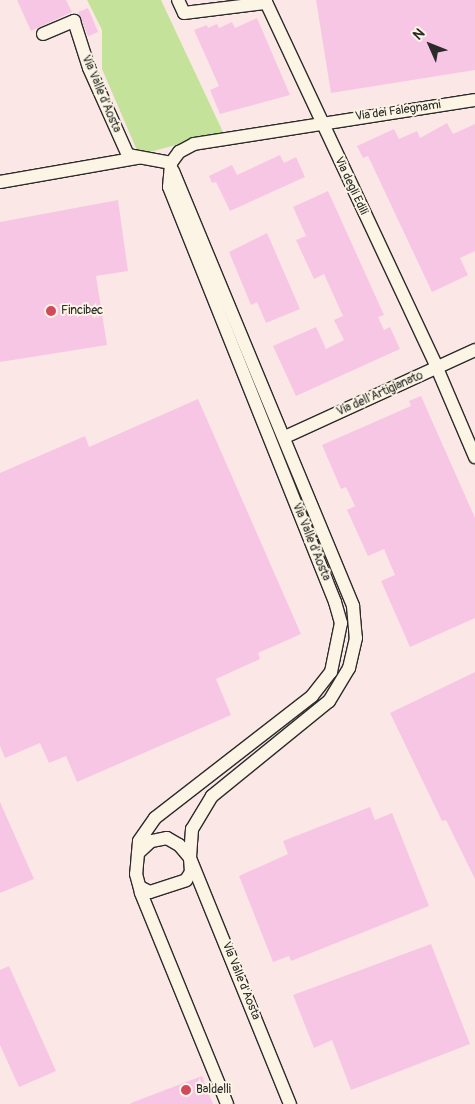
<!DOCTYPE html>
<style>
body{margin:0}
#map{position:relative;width:475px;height:1104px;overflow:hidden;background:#fcf5e5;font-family:Pangolin,sans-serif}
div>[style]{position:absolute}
.built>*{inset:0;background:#fbe7e5}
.green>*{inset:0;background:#c4e29a}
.building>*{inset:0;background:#f8c6e5;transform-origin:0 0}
.roads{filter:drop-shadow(1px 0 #2b2b2b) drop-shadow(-1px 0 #2b2b2b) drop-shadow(0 1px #2b2b2b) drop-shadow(0 -1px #2b2b2b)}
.street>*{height:12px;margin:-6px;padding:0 6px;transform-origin:6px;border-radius:6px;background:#fcf5e5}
.dots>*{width:14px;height:14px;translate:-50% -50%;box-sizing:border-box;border:2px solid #fcf5e5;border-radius:50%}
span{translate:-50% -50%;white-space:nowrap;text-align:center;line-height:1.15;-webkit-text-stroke:4px #fcf5e5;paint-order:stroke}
.street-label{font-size:12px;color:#2b2b2b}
.poi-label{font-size:12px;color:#2b2b2b}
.left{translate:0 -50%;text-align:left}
.north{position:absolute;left:405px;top:20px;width:50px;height:50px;-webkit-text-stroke:4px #fcf5e5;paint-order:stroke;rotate:314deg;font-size:14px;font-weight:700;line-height:20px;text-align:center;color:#2b2b2b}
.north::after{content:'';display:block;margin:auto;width:18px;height:22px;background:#2b2b2b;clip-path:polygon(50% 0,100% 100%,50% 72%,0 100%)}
</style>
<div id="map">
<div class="built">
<div style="clip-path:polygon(0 0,87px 0,102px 30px,102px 69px,223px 132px,161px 0,475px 0,475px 1104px,0 1104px)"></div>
</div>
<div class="green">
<div style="clip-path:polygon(87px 0,161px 0,223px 132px,139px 155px,102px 69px,102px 30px)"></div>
</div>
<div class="building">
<div style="clip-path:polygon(17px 0,66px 0,72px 12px,31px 31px)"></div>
<div style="clip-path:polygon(316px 0,475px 0,475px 70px,331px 93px)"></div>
<div style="left:88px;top:8px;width:26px;height:11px;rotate:67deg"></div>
<div style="clip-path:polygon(257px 18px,290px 95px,220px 114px,210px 90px,219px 86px,194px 30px,207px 25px,208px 28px,217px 24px,219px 28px,232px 22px,235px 28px)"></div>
<div style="clip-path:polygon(447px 123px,453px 134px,475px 124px,475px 251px,460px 258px,468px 275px,432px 292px,368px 156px,363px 158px,357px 146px,394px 129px,399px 139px,417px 131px,420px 138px)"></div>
<div style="clip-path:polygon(280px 155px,284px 163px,296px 157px,305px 177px,230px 211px,216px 182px,212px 183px,209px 176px,232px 165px,237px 175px)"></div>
<div style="clip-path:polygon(328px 191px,384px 315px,378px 317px,384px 330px,390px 327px,400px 349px,296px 396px,273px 346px,316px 327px,326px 349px,344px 340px,334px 320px,343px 316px,324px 274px,314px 279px,296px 240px,306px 236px,293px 207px)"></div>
<div style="clip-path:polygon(118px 200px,128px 271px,96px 276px,107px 345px,0 362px,0 222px)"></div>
<div style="clip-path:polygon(267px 233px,300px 309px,266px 323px,257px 302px,251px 305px,229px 252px)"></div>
<div style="clip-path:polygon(421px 396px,475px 518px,475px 618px,410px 647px,381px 581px,395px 575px,384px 549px,368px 556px,347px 510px,355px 506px,346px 487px,341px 489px,322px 445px,411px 406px,409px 401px)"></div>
<div style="clip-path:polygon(198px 399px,301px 634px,258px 653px,260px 659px,216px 679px,231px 715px,77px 782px,66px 756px,49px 763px,40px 743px,5px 758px,0 746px,0 473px,85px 436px,89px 447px)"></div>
<div style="clip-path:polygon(475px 672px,475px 879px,446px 820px,442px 821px,390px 713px)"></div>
<div style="clip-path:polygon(0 802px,34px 879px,0 893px)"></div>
<div style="clip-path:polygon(370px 807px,375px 820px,392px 813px,429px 906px,291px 961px,289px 956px,273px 962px,239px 876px,288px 854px,283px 841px)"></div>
<div style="clip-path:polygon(431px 944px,470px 1044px,351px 1090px,332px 1040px,314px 1048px,293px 995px)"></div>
<div style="clip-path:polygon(9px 966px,56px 1071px,19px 1087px,0 1045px,0 970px)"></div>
<div style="clip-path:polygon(202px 1076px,213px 1104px,131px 1104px,131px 1103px)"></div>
</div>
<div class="roads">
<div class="street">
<div style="left:178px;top:0;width:14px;rotate:65deg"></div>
<div style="left:184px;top:13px;width:83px;rotate:-7deg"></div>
<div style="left:265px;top:0;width:406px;rotate:64.9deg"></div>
<div style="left:437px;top:368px;width:97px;rotate:66.9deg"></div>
<div style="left:43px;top:34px;width:34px;rotate:-23deg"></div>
<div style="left:74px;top:21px;width:49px;rotate:72.3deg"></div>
<div style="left:89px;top:68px;width:95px;rotate:65.9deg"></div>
<div style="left:128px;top:155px;width:44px;rotate:10.5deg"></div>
<div style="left:173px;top:171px;width:471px;rotate:67.5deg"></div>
<div style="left:353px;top:606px;width:32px;rotate:85deg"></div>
<div style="left:356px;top:638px;width:31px;rotate:103deg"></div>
<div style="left:349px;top:668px;width:39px;rotate:121deg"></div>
<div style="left:329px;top:701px;width:151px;rotate:140.9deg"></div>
<div style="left:212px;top:796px;width:39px;rotate:121deg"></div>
<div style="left:192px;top:829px;width:29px;rotate:94deg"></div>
<div style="left:190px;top:858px;width:266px;rotate:67.9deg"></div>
<div style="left:0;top:182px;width:140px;rotate:-9.9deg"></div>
<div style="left:285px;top:437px;width:209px;rotate:-24.6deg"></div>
<div style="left:138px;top:853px;width:12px;rotate:-85deg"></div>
<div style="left:139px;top:841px;width:28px;rotate:-55deg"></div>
<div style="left:155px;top:818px;width:199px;rotate:-37.8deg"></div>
<div style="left:312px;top:696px;width:31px;rotate:-52deg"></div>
<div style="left:331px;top:672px;width:50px;rotate:-78.5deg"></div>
<div style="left:341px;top:623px;width:22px;rotate:-106deg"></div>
<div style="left:335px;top:602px;width:447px;rotate:-111.8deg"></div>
<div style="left:169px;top:187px;width:24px;rotate:-85deg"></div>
<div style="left:171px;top:163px;width:14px;rotate:-54deg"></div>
<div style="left:179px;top:152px;width:17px;rotate:-28deg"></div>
<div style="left:194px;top:144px;width:284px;rotate:-8.9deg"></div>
<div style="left:140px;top:887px;width:11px;rotate:27deg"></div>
<div style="left:150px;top:892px;width:38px;rotate:-18deg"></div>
<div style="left:186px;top:880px;width:9px;rotate:-58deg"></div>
<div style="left:191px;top:872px;width:14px;rotate:-94deg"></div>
<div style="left:190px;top:858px;width:17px;rotate:-130deg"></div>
<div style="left:179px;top:845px;width:14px;rotate:-150deg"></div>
<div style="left:167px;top:838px;width:16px;rotate:169deg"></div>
<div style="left:151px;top:841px;width:18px;rotate:137deg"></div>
<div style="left:138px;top:853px;width:21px;rotate:95deg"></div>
<div style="left:136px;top:874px;width:20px;rotate:75deg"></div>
<div style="left:141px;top:893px;width:228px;rotate:67.8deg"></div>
</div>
</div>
<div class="dots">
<div style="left:51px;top:311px;background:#d1495b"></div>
<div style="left:186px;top:1090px;background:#d1495b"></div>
</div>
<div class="street-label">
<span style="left:101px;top:94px;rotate:67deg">Via Valle d'Aosta</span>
<span style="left:398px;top:111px;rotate:-8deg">Via dei Falegnami</span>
<span style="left:351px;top:186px;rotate:65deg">Via degli Edili</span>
<span style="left:380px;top:394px;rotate:-24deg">Via dell'Artigianato</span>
<span style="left:311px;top:542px;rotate:68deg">Via Valle d'Aosta</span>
<span style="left:241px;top:981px;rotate:68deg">Via Valle d'Aosta</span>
</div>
<div class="poi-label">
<span class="left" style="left:61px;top:311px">Fincibec</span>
<span class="left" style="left:196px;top:1090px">Baldelli</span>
</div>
<div class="north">N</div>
</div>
